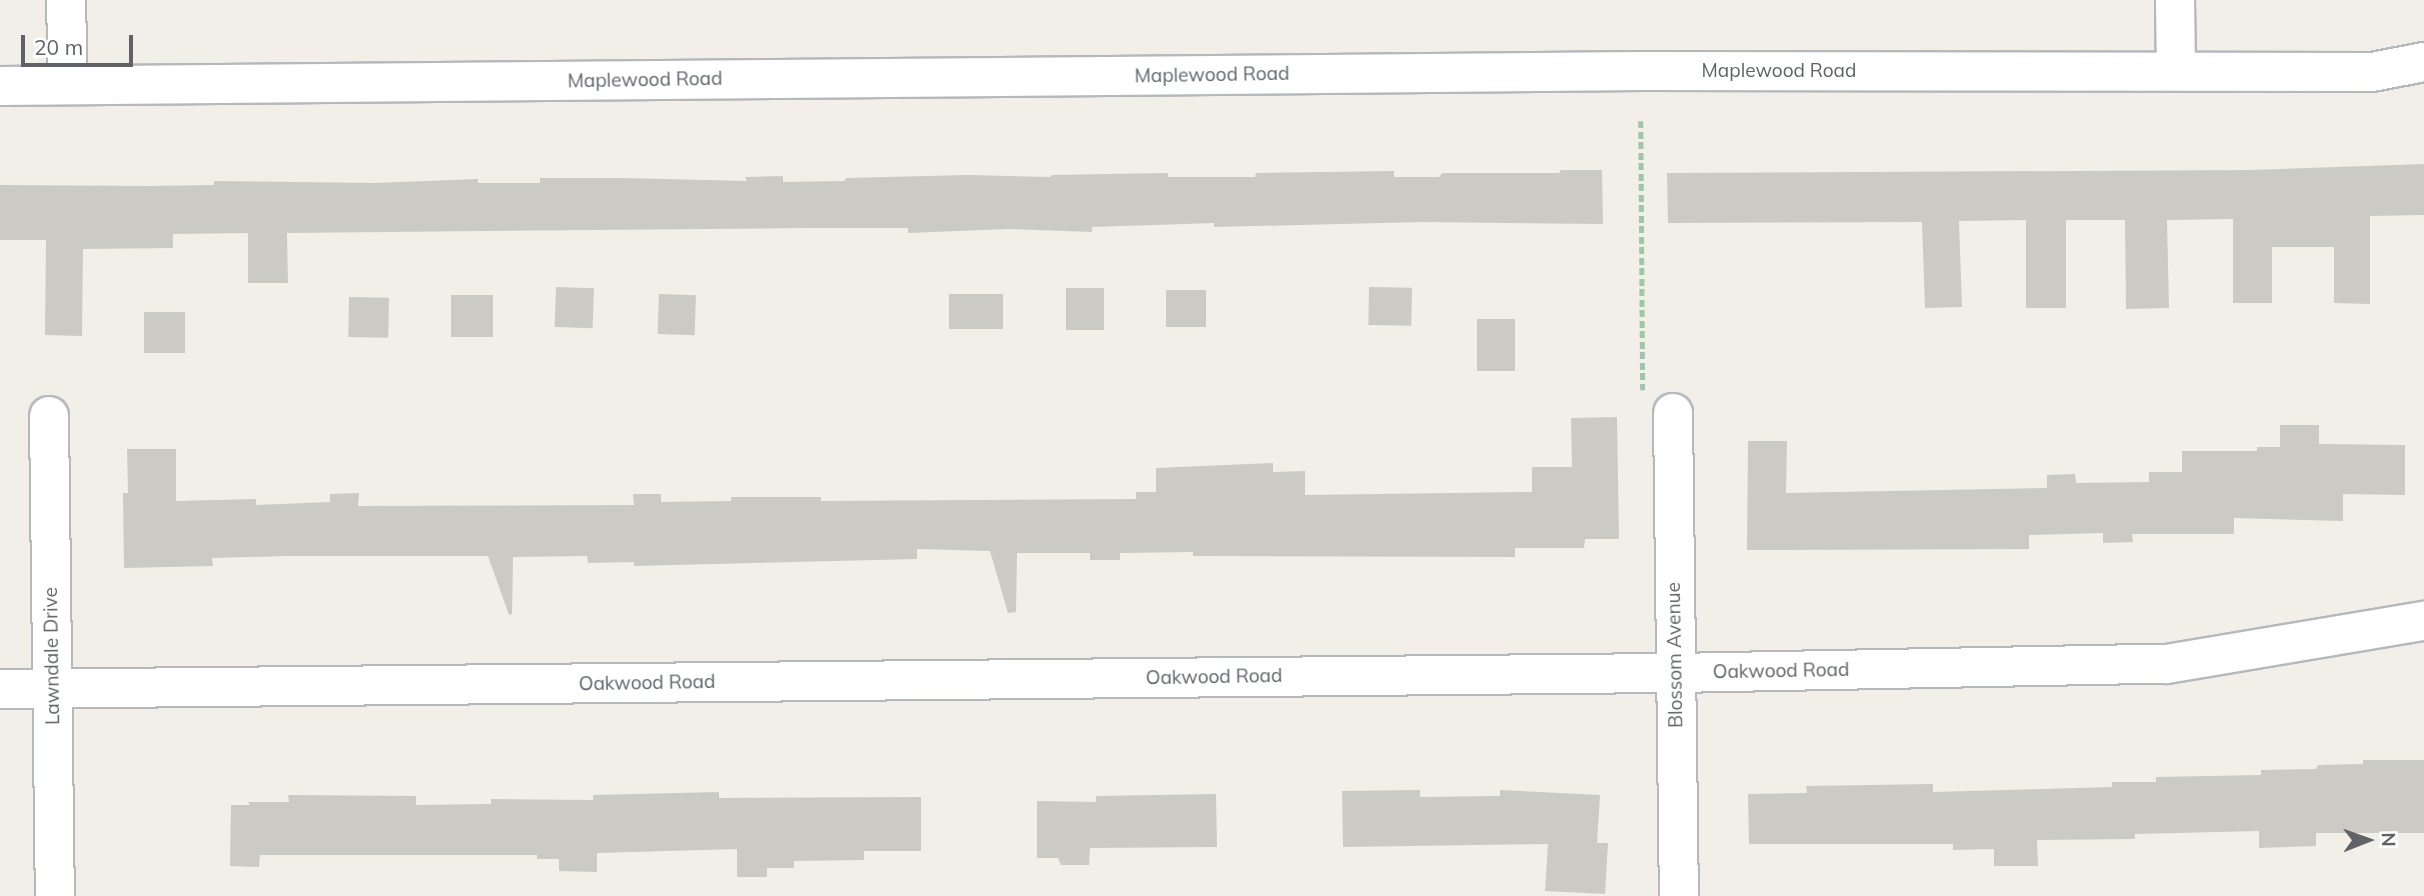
<!DOCTYPE html>
<style>
body{margin:0}
#map{position:relative;width:2424px;height:896px;overflow:hidden;background:#f1efe8;font-family:Mulish,sans-serif}
div>[style]{position:absolute}
.building>*{inset:0;background:#cccac5;transform-origin:0 0}
.path>*{height:4.5px;margin-top:-2.25px;transform-origin:0;background:repeating-linear-gradient(90deg,#9cc7a9 0 7px,transparent 0 10.5px)}
.roads{filter:drop-shadow(2px 0 #b5b8bc) drop-shadow(-2px 0 #b5b8bc) drop-shadow(0 2px #b5b8bc) drop-shadow(0 -2px #b5b8bc)}
.street>*{height:38px;margin:-19px;padding:0 19px;transform-origin:19px;border-radius:19px;background:#fff}
span{translate:-50% -50%;white-space:nowrap;text-align:center;line-height:1.15;-webkit-text-stroke:6px #fff;paint-order:stroke}
.street-label{font-size:19px;color:#5f6368}
.north{position:absolute;left:2333px;top:805px;width:70px;height:70px;-webkit-text-stroke:5px #fff;paint-order:stroke;rotate:89deg;font-size:19px;font-weight:700;line-height:28px;text-align:center;color:#5f6368}
.north::after{content:'';display:block;margin:auto;width:24px;height:32px;background:#5f6368;clip-path:polygon(50% 0,100% 100%,50% 72%,0 100%)}
.scale{position:absolute;left:21px;top:35px;width:112px;height:32px;box-sizing:border-box;border:4px solid #5f6368;border-top:0;padding-left:9px;font-size:21px;line-height:24px;white-space:nowrap;color:#5f6368;-webkit-text-stroke:5px #fff;paint-order:stroke}
</style>
<div id="map">
<div class="building">
<div style="clip-path:polygon(2424px 164px,2424px 215px,2370px 216px,2370px 304px,2334px 303px,2334px 247px,2272px 247px,2272px 303px,2233px 303px,2233px 219px,2167px 220px,2169px 308px,2126px 309px,2125px 220px,2066px 220px,2066px 308px,2026px 308px,2026px 220px,1959px 221px,1962px 307px,1925px 308px,1922px 222px,1668px 223px,1667px 173px,2251px 170px)"></div>
<div style="clip-path:polygon(1561px 170px,1602px 170px,1603px 224px,1422px 222px,1214px 227px,1214px 223px,1092px 227px,1092px 232px,1008px 229px,908px 233px,908px 228px,806px 228px,287px 233px,288px 283px,248px 283px,248px 233px,173px 234px,173px 248px,83px 249px,82px 336px,45px 335px,46px 240px,0 240px,0 185px,148px 186px,214px 185px,214px 181px,375px 183px,478px 179px,478px 183px,540px 183px,540px 178px,623px 178px,747px 181px,745px 177px,783px 176px,783px 182px,844px 181px,846px 178px,968px 175px,1050px 177px,1052px 175px,1168px 173px,1168px 177px,1255px 177px,1256px 173px,1394px 171px,1394px 177px,1439px 177px,1442px 173px,1559px 173px)"></div>
<div style="left:556px;top:287px;width:38px;height:40px;rotate:2deg"></div>
<div style="left:1369px;top:287px;width:43px;height:38px;rotate:1deg"></div>
<div style="left:1104px;top:288px;width:42px;height:38px;rotate:90deg"></div>
<div style="left:1206px;top:290px;width:37px;height:40px;rotate:90deg"></div>
<div style="left:659px;top:294px;width:37px;height:40px;rotate:2deg"></div>
<div style="left:949px;top:294px;width:54px;height:35px"></div>
<div style="left:451px;top:295px;width:42px;height:42px"></div>
<div style="left:349px;top:297px;width:40px;height:40px;rotate:1deg"></div>
<div style="left:185px;top:312px;width:41px;height:41px;rotate:90deg"></div>
<div style="left:1477px;top:319px;width:38px;height:52px"></div>
<div style="clip-path:polygon(1617px 417px,1619px 539px,1585px 539px,1584px 548px,1515px 548px,1515px 557px,1193px 556px,1193px 552px,1120px 553px,1120px 560px,1090px 560px,1090px 553px,1017px 553px,1016px 612px,1008px 613px,990px 551px,917px 549px,917px 559px,634px 566px,634px 562px,588px 563px,587px 556px,513px 557px,512px 614px,509px 615px,488px 556px,287px 556px,212px 558px,213px 566px,124px 568px,123px 493px,128px 493px,127px 449px,176px 449px,176px 501px,256px 499px,256px 505px,330px 502px,330px 494px,359px 493px,358px 506px,634px 505px,633px 494px,661px 494px,661px 502px,731px 501px,731px 497px,821px 497px,821px 501px,1136px 499px,1136px 492px,1156px 492px,1156px 468px,1273px 463px,1273px 472px,1305px 471px,1305px 495px,1532px 492px,1532px 467px,1572px 467px,1571px 418px)"></div>
<div style="clip-path:polygon(2280px 425px,2319px 425px,2319px 444px,2405px 445px,2405px 495px,2343px 494px,2343px 521px,2234px 518px,2234px 534px,2132px 534px,2133px 542px,2103px 543px,2103px 533px,2029px 535px,2029px 549px,1747px 550px,1748px 441px,1787px 441px,1786px 493px,2047px 488px,2047px 475px,2075px 474px,2076px 483px,2149px 482px,2149px 472px,2182px 472px,2182px 451px,2257px 451px,2257px 447px,2280px 447px)"></div>
<div style="clip-path:polygon(2363px 760px,2424px 760px,2424px 833px,2316px 833px,2316px 846px,2259px 848px,2259px 831px,2135px 834px,2135px 839px,2037px 840px,2038px 866px,1994px 866px,1994px 849px,1953px 850px,1953px 844px,1749px 844px,1748px 794px,1807px 793px,1806px 786px,1933px 784px,1933px 792px,2112px 787px,2112px 782px,2156px 782px,2156px 777px,2261px 775px,2261px 770px,2316px 769px,2318px 765px,2363px 764px)"></div>
<div style="clip-path:polygon(1420px 790px,1420px 797px,1500px 796px,1500px 790px,1600px 795px,1597px 843px,1608px 843px,1605px 894px,1545px 891px,1548px 844px,1343px 847px,1342px 791px)"></div>
<div style="clip-path:polygon(719px 792px,719px 798px,921px 797px,921px 851px,864px 851px,864px 860px,794px 861px,794px 868px,767px 868px,767px 877px,737px 877px,737px 849px,597px 853px,597px 872px,559px 871px,559px 859px,537px 859px,537px 855px,260px 855px,259px 867px,230px 866px,231px 805px,250px 805px,248px 802px,289px 802px,288px 795px,416px 796px,416px 805px,491px 804px,491px 799px,593px 800px,593px 795px)"></div>
<div style="clip-path:polygon(1216px 794px,1217px 847px,1090px 848px,1089px 865px,1061px 865px,1058px 858px,1037px 858px,1037px 801px,1096px 802px,1096px 796px)"></div>
</div>
<div class="path">
<div style="left:1641px;top:121px;width:269px;rotate:89.6deg"></div>
</div>
<div class="roads">
<div class="street">
<div style="left:66px;top:0;width:85px;rotate:88.7deg"></div>
<div style="left:2175px;top:0;width:71px;rotate:89.2deg"></div>
<div style="left:0;top:86px;width:1642px;rotate:-0.52deg"></div>
<div style="left:1642px;top:71px;width:730px;rotate:0.08deg"></div>
<div style="left:2372px;top:72px;width:53px;rotate:-10.9deg"></div>
<div style="left:1673px;top:413px;width:483px;rotate:89.3deg"></div>
<div style="left:49px;top:416px;width:480px;rotate:89.3deg"></div>
<div style="left:0;top:689px;width:1675px;rotate:-0.55deg"></div>
<div style="left:1675px;top:673px;width:491px;rotate:-1.1deg"></div>
<div style="left:2166px;top:664px;width:262px;rotate:-9.5deg"></div>
</div>
</div>
<div class="street-label">
<span style="left:1779px;top:71px">Maplewood Road</span>
<span style="left:1212px;top:75px;rotate:-1deg">Maplewood Road</span>
<span style="left:645px;top:80px;rotate:-1deg">Maplewood Road</span>
<span style="left:1675px;top:655px;rotate:-91deg">Blossom Avenue</span>
<span style="left:52px;top:656px;rotate:-91deg">Lawndale Drive</span>
<span style="left:1781px;top:671px;rotate:-1deg">Oakwood Road</span>
<span style="left:1214px;top:677px;rotate:-1deg">Oakwood Road</span>
<span style="left:647px;top:683px;rotate:-1deg">Oakwood Road</span>
</div>
<div class="north">N</div>
<div class="scale">20 m</div>
</div>
